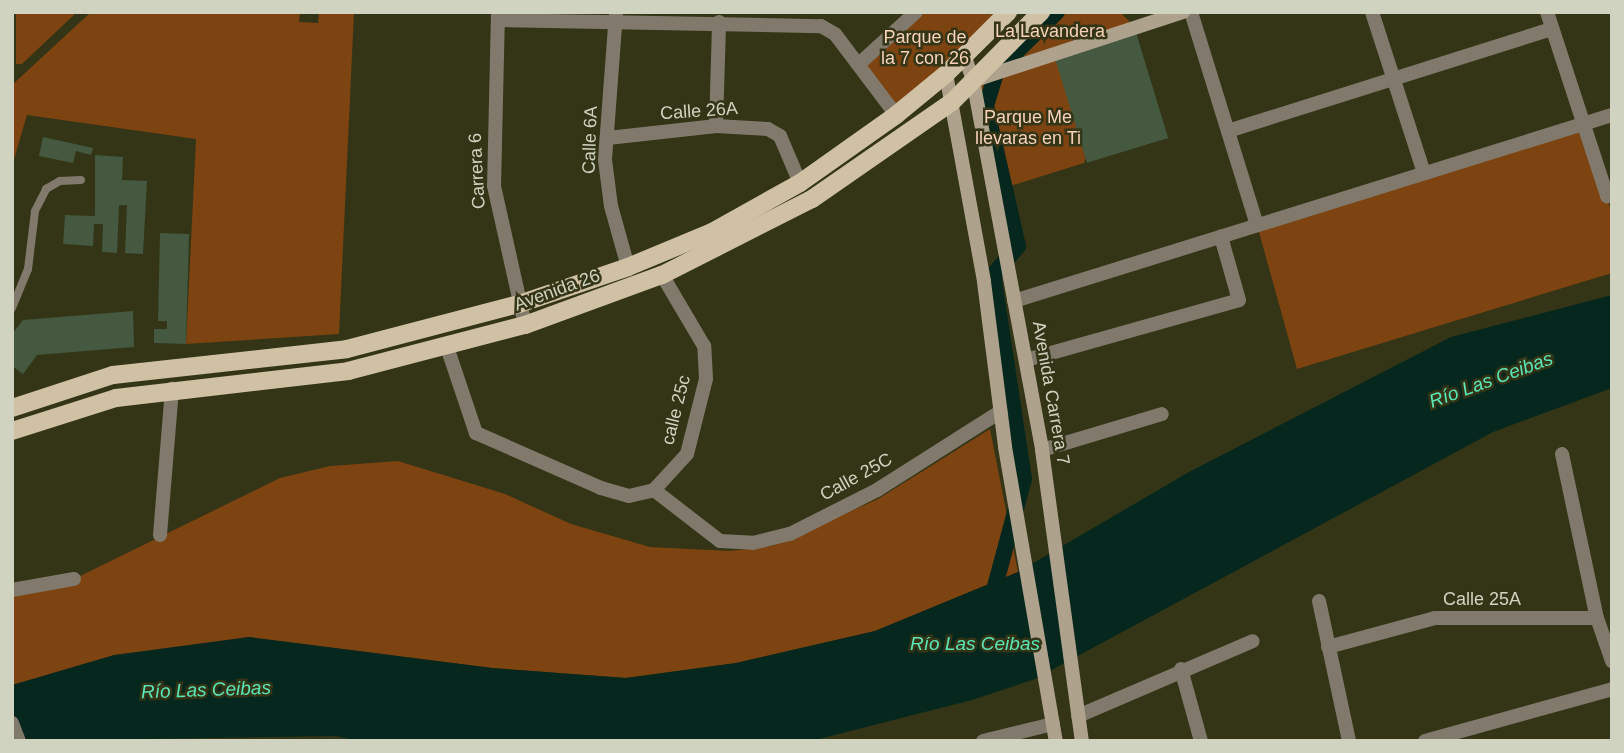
<!DOCTYPE html>
<meta charset="utf-8">
<style>
body{margin:0}
#map{position:relative;width:1624px;height:753px;overflow:hidden;background:#333516;font-family:Helvetica,sans-serif}
div>[style]{position:absolute}
.green>*{inset:0;background:#7d4310}
.water>*{inset:0;background:#06271d}
.canal>*{height:16px;margin:-8px;padding:0 8px;transform-origin:8px;border-radius:8px;background:#06271d}
.building>*{inset:0;background:#44593f;transform-origin:0 0}
.service>*{height:8px;margin:-4px;padding:0 4px;transform-origin:4px;border-radius:4px;background:#817a6c}
.minor>*{height:14px;margin:-7px;padding:0 7px;transform-origin:7px;border-radius:7px;background:#817a6c}
.tertiary>*{height:14px;margin:-7px;padding:0 7px;transform-origin:7px;border-radius:7px;background:#817a6c}
.secondary>*{height:14px;margin:-7px;padding:0 7px;transform-origin:7px;border-radius:7px;background:#aea28c}
.primary>*{height:18px;margin:-9px;padding:0 9px;transform-origin:9px;border-radius:9px;background:#d0c1a5}
span{translate:-50% -50%;white-space:nowrap;text-align:center;line-height:1.15;-webkit-text-stroke:5px #333516;paint-order:stroke}
.park-label{font-size:18px;color:#f8d2b8}
.street-label{font-size:18px;color:#d1d3c1}
.water-label{font-size:19px;color:#5be6b8;font-style:italic}
.frame{position:absolute;inset:0;border:14px solid #d1d3c1;pointer-events:none}
</style>
<div id="map">
<div class="green">
<div style="clip-path:polygon(16px 12px,77px 12px,22px 64px,16px 64px)"></div>
<div style="clip-path:polygon(91px 12px,300px 12px,299px 22px,318px 23px,319px 12px,354px 12px,339px 334px,186px 344px,196px 139px,27px 115px,12px 166px,12px 85px)"></div>
<div style="clip-path:polygon(916px 12px,1008px 12px,896px 115px,859px 64px)"></div>
<div style="clip-path:polygon(1041px 12px,1120px 12px,1134px 26px,1084px 163px,994px 191px,973px 81px,1026px 59px,1013px 40px)"></div>
<div style="clip-path:polygon(1583px 124px,1612px 214px,1612px 273px,1297px 369px,1257px 225px)"></div>
<div style="clip-path:polygon(990px 429px,1018px 572px,875px 631px,736px 663px,626px 678px,492px 668px,249px 637px,12px 685px,12px 590px,74px 579px,280px 478px,330px 466px,398px 461px,505px 494px,571px 524px,650px 547px,730px 551px,772px 546px,878px 499px)"></div>
</div>
<div class="water">
<div style="clip-path:polygon(1612px 295px,1612px 388px,1493px 432px,1035px 679px,972px 700px,811px 741px,359px 741px,336px 736px,12px 741px,12px 685px,114px 655px,249px 637px,492px 668px,626px 678px,736px 663px,875px 631px,1018px 572px,1189px 472px,1451px 337px)"></div>
</div>
<div class="canal">
<div style="left:991px;top:601px;width:126px;rotate:-74.9deg"></div>
<div style="left:1024px;top:479px;width:206px;rotate:-98.6deg"></div>
<div style="left:993px;top:275px;width:38px;rotate:-49deg"></div>
<div style="left:1018px;top:246px;width:144px;rotate:-102.9deg"></div>
<div style="left:986px;top:106px;width:37px;rotate:-73deg"></div>
<div style="left:997px;top:71px;width:84px;rotate:-44.5deg"></div>
</div>
<div class="building">
<div style="left:1134px;top:26px;width:117px;height:85px;rotate:73deg"></div>
<div style="clip-path:polygon(43px 137px,93px 148px,91px 155px,76px 151px,73px 163px,39px 156px)"></div>
<div style="clip-path:polygon(95px 155px,123px 157px,122px 180px,147px 181px,143px 254px,125px 253px,127px 205px,119px 205px,117px 253px,102px 252px,103px 224px,94px 224px,93px 246px,63px 244px,65px 215px,95px 216px)"></div>
<div style="clip-path:polygon(160px 233px,189px 234px,186px 344px,154px 343px,154px 329px,167px 329px,167px 321px,158px 321px)"></div>
<div style="clip-path:polygon(133px 311px,134px 347px,37px 355px,23px 374px,12px 366px,12px 334px,23px 320px)"></div>
</div>
<div class="service">
<div style="left:12px;top:308px;width:42px;rotate:-67.7deg"></div>
<div style="left:28px;top:269px;width:58px;rotate:-83.1deg"></div>
<div style="left:35px;top:211px;width:25px;rotate:-63deg"></div>
<div style="left:46px;top:189px;width:16px;rotate:-30deg"></div>
<div style="left:60px;top:181px;width:21px;rotate:-3deg"></div>
</div>
<div class="minor">
<div style="left:1191px;top:12px;width:223px;rotate:72.8deg"></div>
<div style="left:1372px;top:12px;width:169px;rotate:72.1deg"></div>
<div style="left:1547px;top:12px;width:194px;rotate:71.9deg"></div>
<div style="left:1607px;top:196px;width:5px;rotate:-11deg"></div>
<div style="left:616px;top:13px;width:147px;rotate:94.3deg"></div>
<div style="left:605px;top:160px;width:46px;rotate:82.6deg"></div>
<div style="left:611px;top:206px;width:63px;rotate:74.4deg"></div>
<div style="left:498px;top:20px;width:323px;rotate:1.1deg"></div>
<div style="left:821px;top:26px;width:16px;rotate:30deg"></div>
<div style="left:835px;top:34px;width:101px;rotate:53deg"></div>
<div style="left:859px;top:64px;width:77px;rotate:-42.4deg"></div>
<div style="left:716px;top:126px;width:104px;rotate:-88.3deg"></div>
<div style="left:1228px;top:131px;width:340px;rotate:-17.5deg"></div>
<div style="left:608px;top:138px;width:109px;rotate:-6.3deg"></div>
<div style="left:716px;top:126px;width:52px;rotate:3.3deg"></div>
<div style="left:768px;top:129px;width:14px;rotate:30deg"></div>
<div style="left:780px;top:136px;width:51px;rotate:66.9deg"></div>
<div style="left:1014px;top:301px;width:626px;rotate:-17.28deg"></div>
<div style="left:447px;top:347px;width:91px;rotate:71.4deg"></div>
<div style="left:476px;top:433px;width:137px;rotate:23.7deg"></div>
<div style="left:601px;top:488px;width:29px;rotate:16deg"></div>
<div style="left:629px;top:496px;width:26px;rotate:-13deg"></div>
<div style="left:654px;top:490px;width:49px;rotate:-47.5deg"></div>
<div style="left:687px;top:454px;width:77px;rotate:-75.8deg"></div>
<div style="left:706px;top:379px;width:33px;rotate:-93deg"></div>
<div style="left:704px;top:346px;width:82px;rotate:-120.6deg"></div>
<div style="left:1026px;top:360px;width:221px;rotate:-15.7deg"></div>
<div style="left:1239px;top:300px;width:66px;rotate:-105.9deg"></div>
<div style="left:1042px;top:450px;width:125px;rotate:-16.7deg"></div>
<div style="left:1562px;top:454px;width:168px;rotate:78deg"></div>
<div style="left:1597px;top:618px;width:46px;rotate:70.8deg"></div>
<div style="left:654px;top:490px;width:83px;rotate:37.7deg"></div>
<div style="left:720px;top:541px;width:33px;rotate:3deg"></div>
<div style="left:753px;top:543px;width:38px;rotate:-14deg"></div>
<div style="left:790px;top:534px;width:97px;rotate:-26.8deg"></div>
<div style="left:877px;top:490px;width:146px;rotate:-32.4deg"></div>
<div style="left:160px;top:535px;width:147px;rotate:-85.3deg"></div>
<div style="left:12px;top:590px;width:63px;rotate:-10.1deg"></div>
<div style="left:1319px;top:601px;width:143px;rotate:77.9deg"></div>
<div style="left:1328px;top:647px;width:111px;rotate:-15.2deg"></div>
<div style="left:1435px;top:618px;width:162px"></div>
<div style="left:1181px;top:669px;width:75px;rotate:74.5deg"></div>
<div style="left:1078px;top:716px;width:190px;rotate:-23.2deg"></div>
<div style="left:983px;top:741px;width:72px;rotate:-13.7deg"></div>
<div style="left:1425px;top:741px;width:194px;rotate:-15.5deg"></div>
</div>
<div class="tertiary">
<div style="left:498px;top:12px;width:174px;rotate:91.3deg"></div>
<div style="left:494px;top:186px;width:142px;rotate:77.4deg"></div>
<div style="left:12px;top:723px;width:19px;rotate:69deg"></div>
</div>
<div class="secondary">
<div style="left:964px;top:55px;width:27px;rotate:70deg"></div>
<div style="left:973px;top:80px;width:376px;rotate:79.4deg"></div>
<div style="left:1042px;top:450px;width:294px;rotate:82.2deg"></div>
<div style="left:946px;top:74px;width:211px;rotate:79.6deg"></div>
<div style="left:984px;top:282px;width:166px;rotate:82.7deg"></div>
<div style="left:1005px;top:447px;width:298px;rotate:80.2deg"></div>
<div style="left:978px;top:79px;width:216px;rotate:-18.1deg"></div>
</div>
<div class="primary">
<div style="left:12px;top:408px;width:106px;rotate:-18.1deg"></div>
<div style="left:113px;top:375px;width:235px;rotate:-6.3deg"></div>
<div style="left:347px;top:349px;width:178px;rotate:-14.7deg"></div>
<div style="left:519px;top:304px;width:115px;rotate:-18.7deg"></div>
<div style="left:628px;top:267px;width:91px;rotate:-22.6deg"></div>
<div style="left:712px;top:232px;width:101px;rotate:-29.1deg"></div>
<div style="left:800px;top:183px;width:118px;rotate:-35.3deg"></div>
<div style="left:896px;top:115px;width:65px;rotate:-39.4deg"></div>
<div style="left:946px;top:74px;width:88px;rotate:-45deg"></div>
<div style="left:12px;top:431px;width:109px;rotate:-17.6deg"></div>
<div style="left:116px;top:398px;width:234px;rotate:-6.6deg"></div>
<div style="left:348px;top:371px;width:183px;rotate:-14.6deg"></div>
<div style="left:525px;top:325px;width:146px;rotate:-20.1deg"></div>
<div style="left:662px;top:275px;width:168px;rotate:-26.9deg"></div>
<div style="left:812px;top:199px;width:170px;rotate:-34.7deg"></div>
<div style="left:952px;top:102px;width:127px;rotate:-45.3deg"></div>
</div>
<div class="park-label">
<span style="left:1050px;top:31px">La Lavandera</span>
<span style="left:925px;top:48px">Parque de<br>la 7 con 26</span>
<span style="left:1028px;top:128px">Parque Me<br>llevaras en Ti</span>
</div>
<div class="street-label">
<span style="left:699px;top:111px;rotate:-4deg">Calle 26A</span>
<span style="left:590px;top:140px;rotate:-88deg">Calle 6A</span>
<span style="left:477px;top:171px;rotate:-93deg">Carrera 6</span>
<span style="left:557px;top:290px;rotate:-20deg">Avenida 26</span>
<span style="left:1051px;top:393px;rotate:80deg">Avenida Carrera 7</span>
<span style="left:676px;top:410px;rotate:-76deg">calle 25c</span>
<span style="left:856px;top:477px;rotate:-29deg">Calle 25C</span>
<span style="left:1482px;top:599px">Calle 25A</span>
</div>
<div class="water-label">
<span style="left:1491px;top:380px;rotate:-20deg">Río Las Ceibas</span>
<span style="left:975px;top:644px">Río Las Ceibas</span>
<span style="left:206px;top:690px;rotate:-2deg">Río Las Ceibas</span>
</div>
<div class="frame"></div>
</div>
